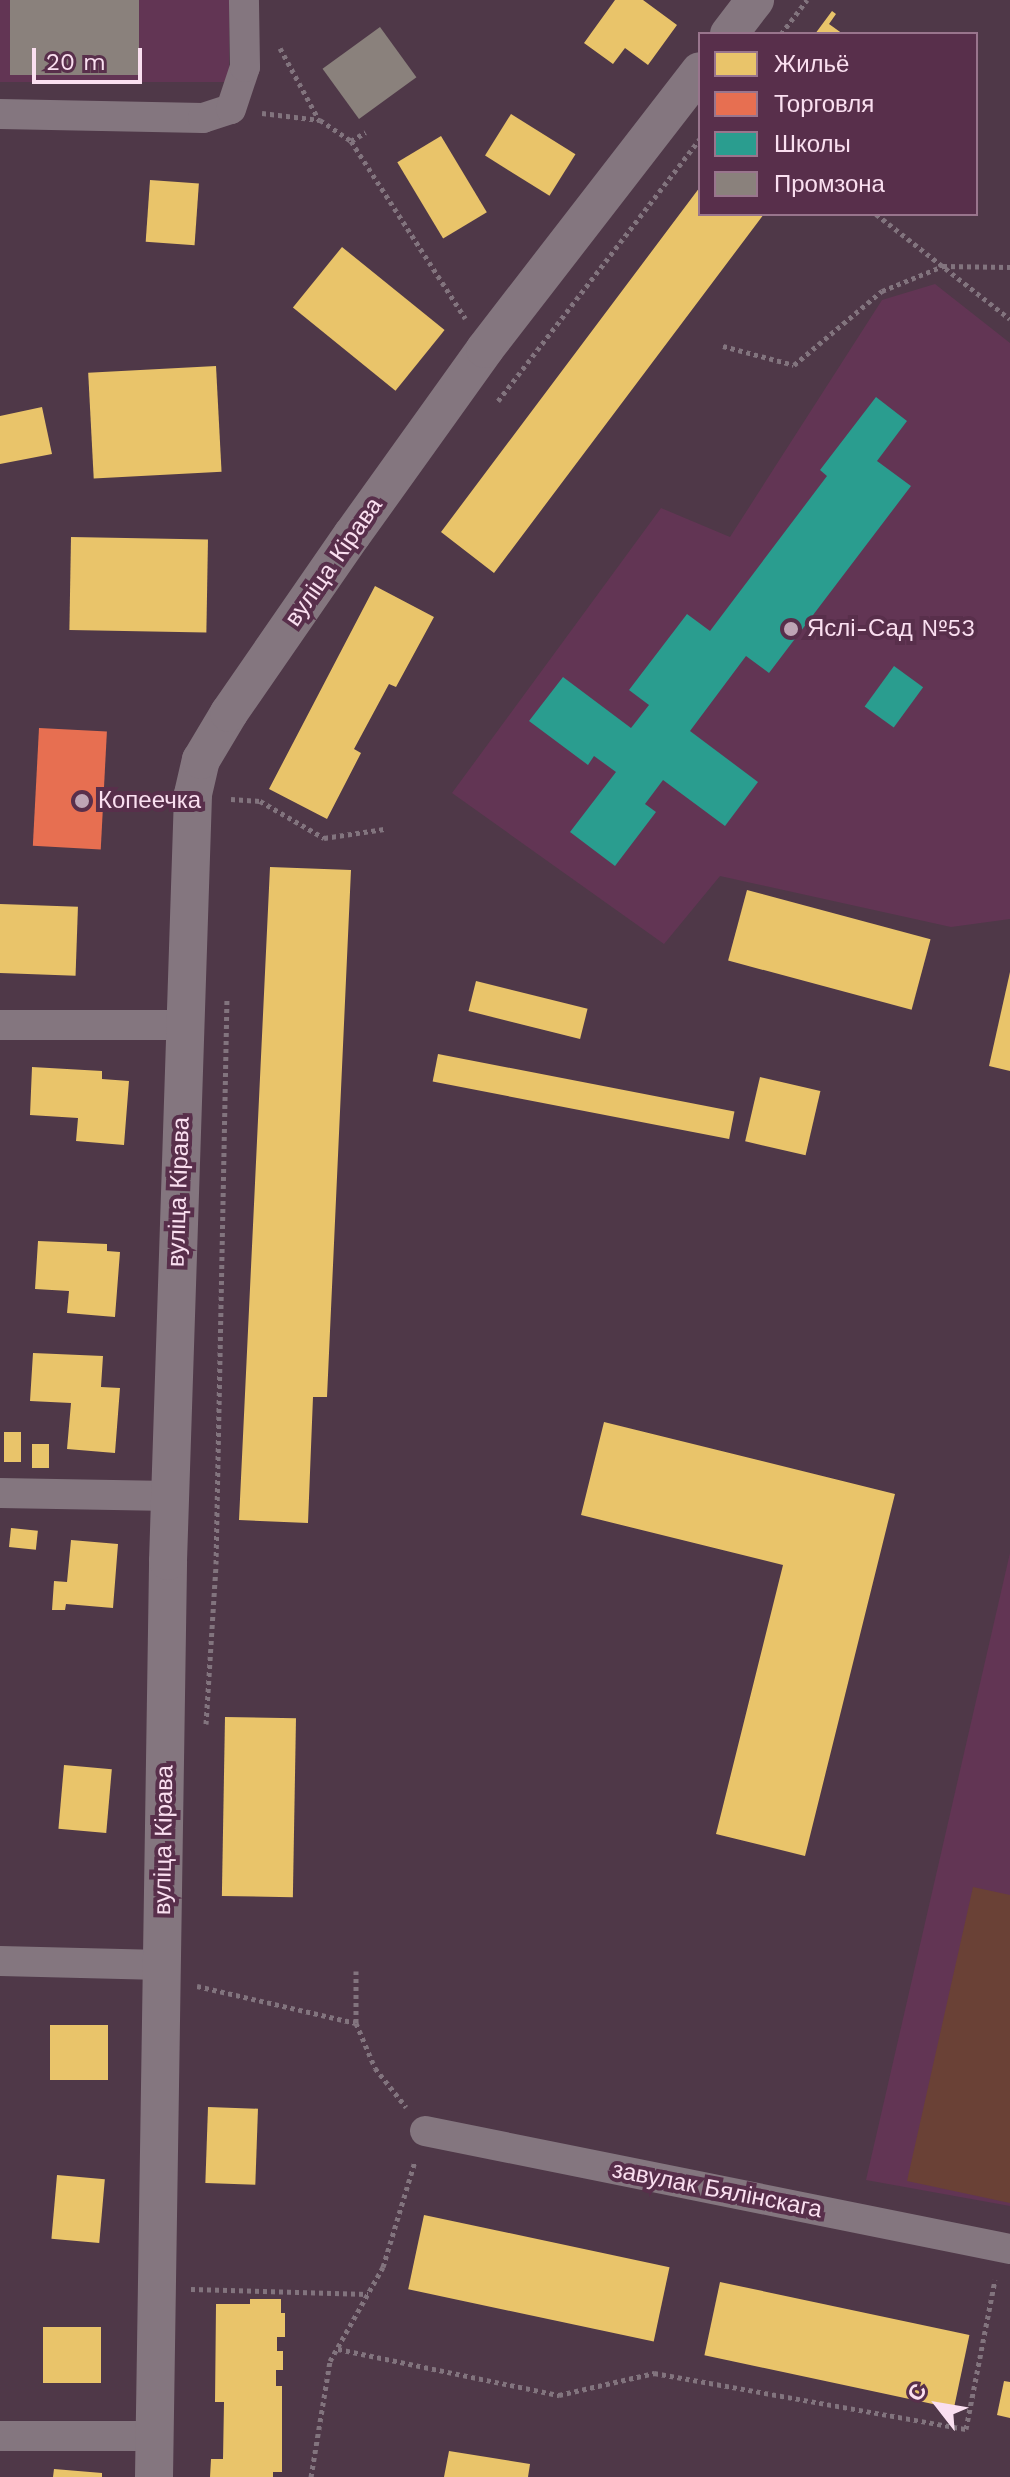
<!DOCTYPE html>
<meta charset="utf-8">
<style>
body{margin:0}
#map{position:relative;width:1010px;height:2477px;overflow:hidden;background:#4f3848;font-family:"Work Sans",sans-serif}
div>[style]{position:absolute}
.built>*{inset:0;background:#623554;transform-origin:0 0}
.green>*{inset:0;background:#6a4136}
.homes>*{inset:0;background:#e9c46a;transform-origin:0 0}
.shops>*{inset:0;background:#e76f51;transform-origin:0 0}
.schools>*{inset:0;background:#2a9d8f;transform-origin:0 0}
.industry>*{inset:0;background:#8a817c;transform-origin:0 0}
.path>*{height:5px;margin-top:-2.5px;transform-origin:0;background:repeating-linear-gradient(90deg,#82747e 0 4px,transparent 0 8px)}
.minor>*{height:30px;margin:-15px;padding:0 15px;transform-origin:15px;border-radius:15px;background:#84767f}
.tertiary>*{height:38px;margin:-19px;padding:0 19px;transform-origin:19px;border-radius:19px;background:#84767f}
.dots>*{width:22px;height:22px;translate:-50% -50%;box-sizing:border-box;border:4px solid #582f4b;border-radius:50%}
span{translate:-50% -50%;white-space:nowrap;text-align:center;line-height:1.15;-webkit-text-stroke:8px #582f4b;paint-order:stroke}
.street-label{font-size:24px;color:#fadff0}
.poi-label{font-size:24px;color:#fadff0}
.left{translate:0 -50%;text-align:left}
.legend{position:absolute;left:698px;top:32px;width:280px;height:184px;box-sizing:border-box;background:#582f4b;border:2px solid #99758d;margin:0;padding:10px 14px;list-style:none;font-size:24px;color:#fadff0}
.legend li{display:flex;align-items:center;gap:16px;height:40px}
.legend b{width:40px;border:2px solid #99758d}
.north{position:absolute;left:898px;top:2365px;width:80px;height:80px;-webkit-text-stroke:6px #582f4b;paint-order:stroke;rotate:301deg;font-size:22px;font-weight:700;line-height:32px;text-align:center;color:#fadff0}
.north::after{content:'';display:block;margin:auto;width:28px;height:36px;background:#fadff0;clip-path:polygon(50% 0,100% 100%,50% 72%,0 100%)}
.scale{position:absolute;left:32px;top:48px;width:110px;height:36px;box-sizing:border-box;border:4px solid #fadff0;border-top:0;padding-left:10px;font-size:24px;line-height:28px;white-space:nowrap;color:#fadff0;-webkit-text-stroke:6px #582f4b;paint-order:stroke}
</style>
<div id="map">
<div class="built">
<div style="left:0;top:0;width:229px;height:82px"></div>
<div style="clip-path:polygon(935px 284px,1010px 343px,1010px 919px,951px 927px,720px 876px,664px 944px,452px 793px,661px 508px,730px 537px,882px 300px)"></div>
<div style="clip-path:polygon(1010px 1553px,1010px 2206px,866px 2180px)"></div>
</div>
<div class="green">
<div style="clip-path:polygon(973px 1887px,1010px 1895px,1010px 2203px,907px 2181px)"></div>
</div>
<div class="homes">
<div style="clip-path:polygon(615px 0,643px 0,677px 25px,648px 65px,625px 48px,613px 64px,584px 43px)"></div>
<div style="clip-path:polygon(832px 11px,836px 14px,829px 24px,843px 34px,815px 34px)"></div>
<div style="left:511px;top:114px;width:76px;height:49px;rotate:32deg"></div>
<div style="left:441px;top:136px;width:89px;height:51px;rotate:59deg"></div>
<div style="left:150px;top:180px;width:49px;height:62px;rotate:4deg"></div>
<div style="clip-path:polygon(700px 187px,700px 214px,764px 214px,494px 573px,441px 532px)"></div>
<div style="left:342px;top:247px;width:132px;height:78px;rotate:39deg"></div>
<div style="left:216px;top:366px;width:106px;height:128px;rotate:87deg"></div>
<div style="clip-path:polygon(42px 407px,52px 454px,0 464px,0 416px)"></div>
<div style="left:71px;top:537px;width:137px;height:93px;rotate:1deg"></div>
<div style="clip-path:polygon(375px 586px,434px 617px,396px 687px,389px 684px,354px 749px,361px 753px,327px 819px,269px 789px)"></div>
<div style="clip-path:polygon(270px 867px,351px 870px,327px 1397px,313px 1397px,308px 1523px,239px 1520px)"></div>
<div style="left:747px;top:890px;width:190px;height:73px;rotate:15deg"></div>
<div style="left:0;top:904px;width:78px;height:69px;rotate:2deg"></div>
<div style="clip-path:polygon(1010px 972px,1010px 1071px,989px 1066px)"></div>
<div style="left:476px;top:981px;width:115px;height:31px;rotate:14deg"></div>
<div style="left:438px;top:1054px;width:302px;height:28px;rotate:11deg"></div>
<div style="clip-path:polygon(32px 1067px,102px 1071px,102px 1079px,129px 1081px,124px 1145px,76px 1141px,78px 1118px,30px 1115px)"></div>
<div style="left:760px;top:1077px;width:62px;height:66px;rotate:13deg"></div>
<div style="clip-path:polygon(38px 1241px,107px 1244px,107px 1251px,120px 1252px,115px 1317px,67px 1313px,69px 1291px,35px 1289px)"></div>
<div style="clip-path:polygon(33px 1353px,103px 1356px,101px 1387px,120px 1388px,115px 1453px,67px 1449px,71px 1403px,30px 1401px)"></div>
<div style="clip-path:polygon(604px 1422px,895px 1494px,805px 1856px,716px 1834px,783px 1565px,581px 1515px)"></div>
<div style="left:4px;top:1432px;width:17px;height:30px"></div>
<div style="left:32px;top:1444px;width:17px;height:24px"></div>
<div style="left:11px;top:1528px;width:27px;height:19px;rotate:6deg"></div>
<div style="clip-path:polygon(71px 1540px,118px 1544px,113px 1608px,66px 1604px,65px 1610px,52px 1610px,54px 1581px,67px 1582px)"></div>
<div style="left:225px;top:1717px;width:71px;height:179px;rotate:1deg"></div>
<div style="left:64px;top:1765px;width:48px;height:64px;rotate:5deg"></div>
<div style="left:50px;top:2025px;width:58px;height:55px"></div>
<div style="left:208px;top:2107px;width:50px;height:76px;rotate:2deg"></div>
<div style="left:57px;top:2175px;width:48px;height:64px;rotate:5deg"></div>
<div style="left:424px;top:2215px;width:251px;height:76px;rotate:12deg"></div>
<div style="left:720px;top:2282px;width:255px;height:75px;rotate:12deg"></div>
<div style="clip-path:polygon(250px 2299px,281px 2299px,281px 2313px,285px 2313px,285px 2337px,277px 2337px,277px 2351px,283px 2351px,283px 2370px,276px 2370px,276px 2386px,282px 2386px,282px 2472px,273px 2472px,273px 2477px,210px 2477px,211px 2459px,223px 2459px,224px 2402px,215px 2402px,216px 2304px,250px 2304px)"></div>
<div style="left:101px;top:2327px;width:56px;height:58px;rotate:90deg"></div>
<div style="clip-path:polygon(1004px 2381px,1010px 2382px,1010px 2418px,997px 2415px)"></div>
<div style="clip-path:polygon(449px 2451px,530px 2464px,528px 2477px,444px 2477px)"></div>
<div style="clip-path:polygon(54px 2469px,102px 2473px,102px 2477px,53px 2477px)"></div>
</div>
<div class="shops">
<div style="left:39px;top:728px;width:68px;height:118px;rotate:3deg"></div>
</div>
<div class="schools">
<div style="clip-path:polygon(876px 397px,907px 421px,877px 461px,911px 486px,769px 673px,746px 656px,690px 731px,758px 782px,725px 826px,663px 780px,645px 804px,656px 812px,615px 866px,570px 832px,616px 772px,594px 756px,588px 765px,529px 721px,563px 677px,631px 728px,649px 705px,629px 690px,687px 614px,710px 631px,827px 476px,820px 470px)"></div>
<div style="left:894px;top:666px;width:36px;height:50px;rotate:36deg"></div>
</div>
<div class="industry">
<div style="left:10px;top:0;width:129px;height:75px"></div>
<div style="left:380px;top:27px;width:62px;height:71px;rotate:54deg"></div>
</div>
<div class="path">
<div style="left:781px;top:34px;width:43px;rotate:-52.6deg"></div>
<div style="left:280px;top:48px;width:82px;rotate:61.6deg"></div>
<div style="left:262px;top:113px;width:58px;rotate:6.9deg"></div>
<div style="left:320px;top:120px;width:37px;rotate:34deg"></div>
<div style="left:351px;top:141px;width:211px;rotate:57.2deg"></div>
<div style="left:351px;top:141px;width:17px;rotate:-31deg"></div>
<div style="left:876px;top:214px;width:170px;rotate:38.1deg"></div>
<div style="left:723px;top:346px;width:73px;rotate:15deg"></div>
<div style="left:794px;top:365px;width:115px;rotate:-40.1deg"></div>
<div style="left:882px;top:291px;width:66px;rotate:-22.3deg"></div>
<div style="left:943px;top:266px;width:67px;rotate:0.9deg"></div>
<div style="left:498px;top:401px;width:331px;rotate:-52.4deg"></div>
<div style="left:231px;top:799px;width:29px;rotate:4deg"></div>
<div style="left:260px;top:801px;width:74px;rotate:30deg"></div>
<div style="left:324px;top:838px;width:61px;rotate:-8.5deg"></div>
<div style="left:206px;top:1724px;width:160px;rotate:-86.4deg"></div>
<div style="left:216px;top:1564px;width:566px;rotate:-88.89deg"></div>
<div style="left:356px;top:1971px;width:52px;rotate:90deg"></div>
<div style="left:197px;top:1986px;width:163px;rotate:13.1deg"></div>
<div style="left:356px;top:2023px;width:49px;rotate:67.1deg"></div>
<div style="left:375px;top:2068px;width:50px;rotate:51.5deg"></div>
<div style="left:191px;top:2289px;width:177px;rotate:1.6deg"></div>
<div style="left:338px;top:2349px;width:226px;rotate:11.8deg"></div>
<div style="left:559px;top:2395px;width:98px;rotate:-13deg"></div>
<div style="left:654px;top:2373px;width:317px;rotate:10.2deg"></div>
<div style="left:966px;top:2429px;width:152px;rotate:-79deg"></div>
<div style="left:311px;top:2477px;width:118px;rotate:-80.7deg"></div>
<div style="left:330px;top:2361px;width:108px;rotate:-60.6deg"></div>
<div style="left:383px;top:2267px;width:111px;rotate:-73.2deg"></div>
</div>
<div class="minor">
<div style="left:0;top:114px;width:203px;rotate:1.1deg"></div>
<div style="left:203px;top:118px;width:29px;rotate:-18deg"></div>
<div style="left:231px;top:109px;width:44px;rotate:-71.6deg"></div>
<div style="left:245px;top:67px;width:67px;rotate:-90.9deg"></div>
<div style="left:0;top:1025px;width:184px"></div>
<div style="left:0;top:1493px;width:170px;rotate:1deg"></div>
<div style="left:0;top:1961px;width:162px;rotate:1.4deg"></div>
<div style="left:425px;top:2131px;width:597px;rotate:11.4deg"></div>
<div style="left:0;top:2436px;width:155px"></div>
</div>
<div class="tertiary">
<div style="left:729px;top:34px;width:43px;rotate:-52.6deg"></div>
<div style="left:154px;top:2477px;width:916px;rotate:-89.12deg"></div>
<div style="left:168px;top:1561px;width:767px;rotate:-88.13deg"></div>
<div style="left:193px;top:794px;width:35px;rotate:-77deg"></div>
<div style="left:201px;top:760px;width:55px;rotate:-59.2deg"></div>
<div style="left:229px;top:713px;width:216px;rotate:-55.4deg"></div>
<div style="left:352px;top:535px;width:229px;rotate:-54.4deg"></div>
<div style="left:485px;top:349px;width:351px;rotate:-52.3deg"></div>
</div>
<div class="dots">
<div style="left:791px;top:629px;background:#bea5b5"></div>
<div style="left:82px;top:801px;background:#bea5b5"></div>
</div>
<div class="street-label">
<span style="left:334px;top:562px;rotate:-55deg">вуліца Кірава</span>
<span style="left:179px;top:1192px;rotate:-88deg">вуліца Кірава</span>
<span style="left:164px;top:1840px;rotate:-89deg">вуліца Кірава</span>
<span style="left:717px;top:2190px;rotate:11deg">завулак Бялінскага</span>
</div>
<div class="poi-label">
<span class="left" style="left:807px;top:629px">Яслі-Сад №53</span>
<span class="left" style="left:98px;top:801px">Копеечка</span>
</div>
<ul class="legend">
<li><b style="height:22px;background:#e9c46a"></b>Жильё</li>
<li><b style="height:22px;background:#e76f51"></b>Торговля</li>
<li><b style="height:22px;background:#2a9d8f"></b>Школы</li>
<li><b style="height:22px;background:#8a817c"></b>Промзона</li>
</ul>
<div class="north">С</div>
<div class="scale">20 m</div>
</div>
